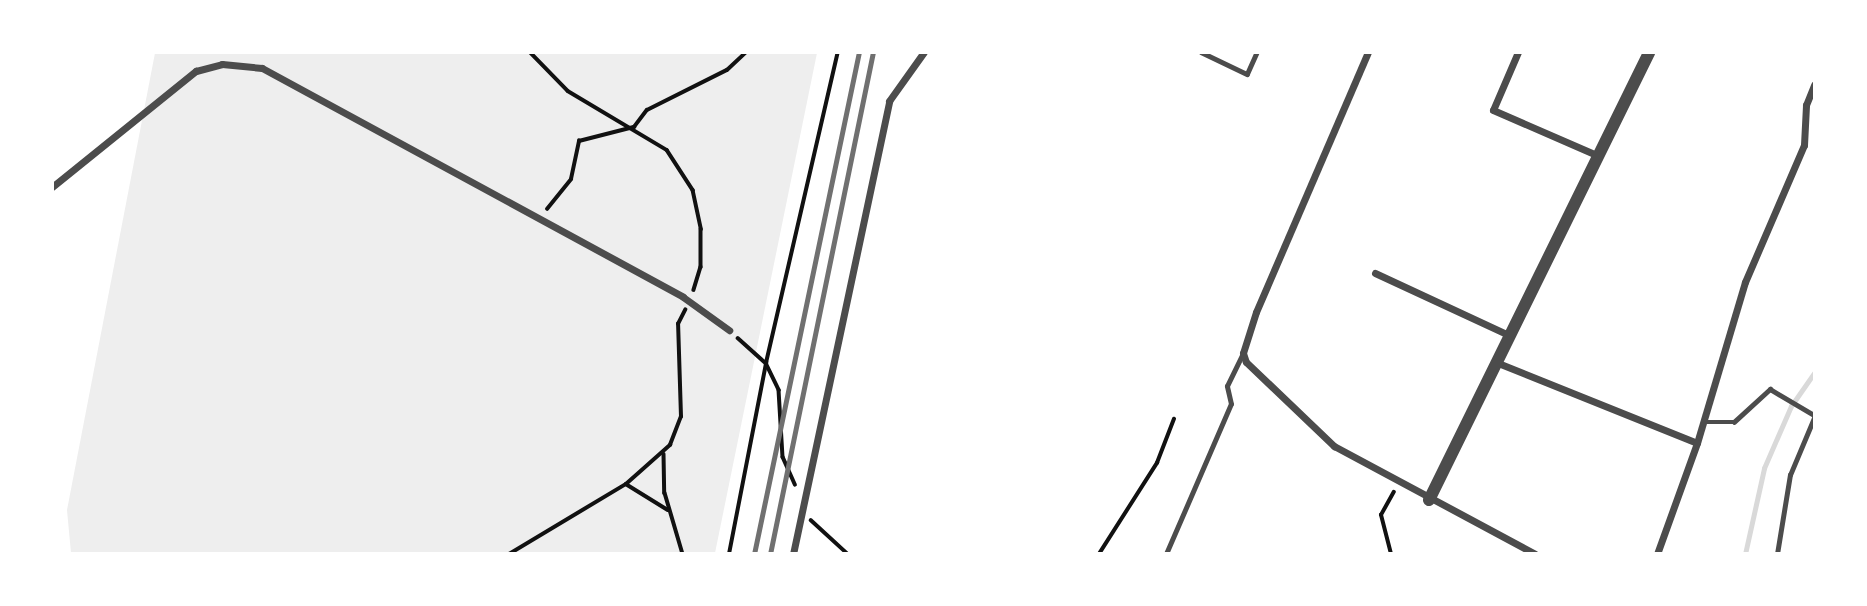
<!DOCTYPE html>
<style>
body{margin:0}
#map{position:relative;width:1867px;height:606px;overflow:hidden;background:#fff;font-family:Inter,sans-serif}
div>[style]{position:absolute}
.green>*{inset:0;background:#eee}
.stream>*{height:5px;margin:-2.5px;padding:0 2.5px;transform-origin:2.5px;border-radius:2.5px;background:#d9d9d9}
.path>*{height:3.5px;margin:-1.75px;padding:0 1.75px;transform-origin:1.75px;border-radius:1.75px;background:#111}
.service>*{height:4.5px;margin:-2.25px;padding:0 2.25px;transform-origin:2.25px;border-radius:2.25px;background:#4c4c4c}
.minor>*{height:7px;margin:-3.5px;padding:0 3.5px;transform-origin:3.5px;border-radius:3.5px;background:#4c4c4c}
.tertiary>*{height:12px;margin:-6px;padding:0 6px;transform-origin:6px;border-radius:6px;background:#4c4c4c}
.rail>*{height:5px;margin:-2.5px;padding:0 2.5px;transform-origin:2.5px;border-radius:2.5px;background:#707070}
span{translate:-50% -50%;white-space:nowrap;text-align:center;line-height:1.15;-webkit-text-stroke:5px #fff;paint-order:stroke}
.frame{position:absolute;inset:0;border:54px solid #fff;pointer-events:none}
</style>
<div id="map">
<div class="green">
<div style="clip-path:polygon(155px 53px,817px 53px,715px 553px,71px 553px,67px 510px)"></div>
</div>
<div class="stream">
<div style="left:1745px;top:554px;width:88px;rotate:-77.5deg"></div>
<div style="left:1764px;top:468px;width:68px;rotate:-66.5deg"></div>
<div style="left:1791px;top:406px;width:40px;rotate:-55.1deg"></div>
</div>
<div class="path">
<div style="left:530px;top:52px;width:54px;rotate:45.7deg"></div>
<div style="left:568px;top:91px;width:115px;rotate:30.8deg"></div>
<div style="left:667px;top:150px;width:48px;rotate:57deg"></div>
<div style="left:693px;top:190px;width:40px;rotate:78deg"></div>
<div style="left:701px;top:229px;width:38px;rotate:90deg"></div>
<div style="left:701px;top:267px;width:24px;rotate:107deg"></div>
<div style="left:547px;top:209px;width:38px;rotate:-51deg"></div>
<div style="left:571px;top:179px;width:39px;rotate:-78deg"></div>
<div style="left:579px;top:141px;width:57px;rotate:-14.3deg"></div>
<div style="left:634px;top:127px;width:21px;rotate:-53deg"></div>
<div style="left:647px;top:110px;width:89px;rotate:-26.6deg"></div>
<div style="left:727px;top:70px;width:26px;rotate:-43deg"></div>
<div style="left:738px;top:338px;width:38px;rotate:42deg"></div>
<div style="left:766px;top:363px;width:30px;rotate:64deg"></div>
<div style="left:779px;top:390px;width:67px;rotate:86.6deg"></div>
<div style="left:783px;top:457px;width:30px;rotate:66deg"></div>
<div style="left:664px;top:454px;width:39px;rotate:89deg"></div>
<div style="left:665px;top:493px;width:64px;rotate:73.6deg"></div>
<div style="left:626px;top:484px;width:49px;rotate:31.8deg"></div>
<div style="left:811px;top:520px;width:50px;rotate:42.6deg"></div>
<div style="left:509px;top:554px;width:136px;rotate:-30.9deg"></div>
<div style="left:626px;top:484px;width:59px;rotate:-41.6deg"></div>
<div style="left:670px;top:445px;width:30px;rotate:-69deg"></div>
<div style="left:681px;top:417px;width:93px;rotate:-91.8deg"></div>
<div style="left:678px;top:324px;width:16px;rotate:-63deg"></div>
<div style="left:729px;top:554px;width:195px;rotate:-79deg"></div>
<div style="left:766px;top:363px;width:319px;rotate:-77deg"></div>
<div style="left:1099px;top:554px;width:108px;rotate:-57.5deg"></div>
<div style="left:1157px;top:463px;width:47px;rotate:-68.9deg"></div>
<div style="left:1391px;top:554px;width:40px;rotate:-104.4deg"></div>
<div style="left:1381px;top:515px;width:26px;rotate:-61deg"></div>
</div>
<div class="service">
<div style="left:1201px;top:52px;width:51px;rotate:25.6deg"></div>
<div style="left:1247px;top:74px;width:24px;rotate:-66deg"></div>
<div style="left:1704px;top:422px;width:30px"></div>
<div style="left:1734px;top:422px;width:49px;rotate:-42.5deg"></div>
<div style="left:1770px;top:389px;width:51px;rotate:30.6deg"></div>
<div style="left:1166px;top:554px;width:163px;rotate:-66.6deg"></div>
<div style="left:1231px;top:404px;width:18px;rotate:-103deg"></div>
<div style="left:1227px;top:386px;width:34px;rotate:-64deg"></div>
<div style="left:1777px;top:554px;width:80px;rotate:-80.7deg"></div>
<div style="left:1790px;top:475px;width:62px;rotate:-67.2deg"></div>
</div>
<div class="minor">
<div style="left:1368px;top:52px;width:283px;rotate:113.3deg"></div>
<div style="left:1256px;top:312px;width:43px;rotate:107.6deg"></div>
<div style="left:1243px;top:353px;width:9px;rotate:72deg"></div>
<div style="left:1246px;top:362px;width:122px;rotate:43.7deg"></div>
<div style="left:1334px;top:446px;width:228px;rotate:28.2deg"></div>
<div style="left:1518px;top:52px;width:63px;rotate:113.3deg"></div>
<div style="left:1493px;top:110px;width:116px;rotate:23.5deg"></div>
<div style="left:52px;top:187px;width:185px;rotate:-38.9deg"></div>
<div style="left:196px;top:71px;width:27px;rotate:-15deg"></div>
<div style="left:222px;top:64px;width:40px;rotate:5.7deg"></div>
<div style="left:262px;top:68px;width:479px;rotate:28.5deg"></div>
<div style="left:683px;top:297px;width:57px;rotate:35.7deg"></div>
<div style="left:1375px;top:273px;width:150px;rotate:24.9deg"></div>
<div style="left:1498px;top:363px;width:214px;rotate:21.9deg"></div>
<div style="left:1697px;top:443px;width:168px;rotate:-73.4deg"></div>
<div style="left:1745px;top:282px;width:149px;rotate:-66.7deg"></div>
<div style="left:1804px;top:145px;width:40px;rotate:-87.1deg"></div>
<div style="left:1806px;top:105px;width:22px;rotate:-68deg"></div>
<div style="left:793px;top:554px;width:463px;rotate:-78deg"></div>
<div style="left:889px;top:101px;width:60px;rotate:-54.5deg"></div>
<div style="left:1657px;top:554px;width:118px;rotate:-70.2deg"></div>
</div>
<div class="tertiary">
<div style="left:1429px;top:500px;width:499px;rotate:-63.8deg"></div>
</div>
<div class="rail">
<div style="left:754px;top:554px;width:513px;rotate:-78.19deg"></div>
<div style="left:770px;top:554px;width:512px;rotate:-78.41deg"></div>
</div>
<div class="frame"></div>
</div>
